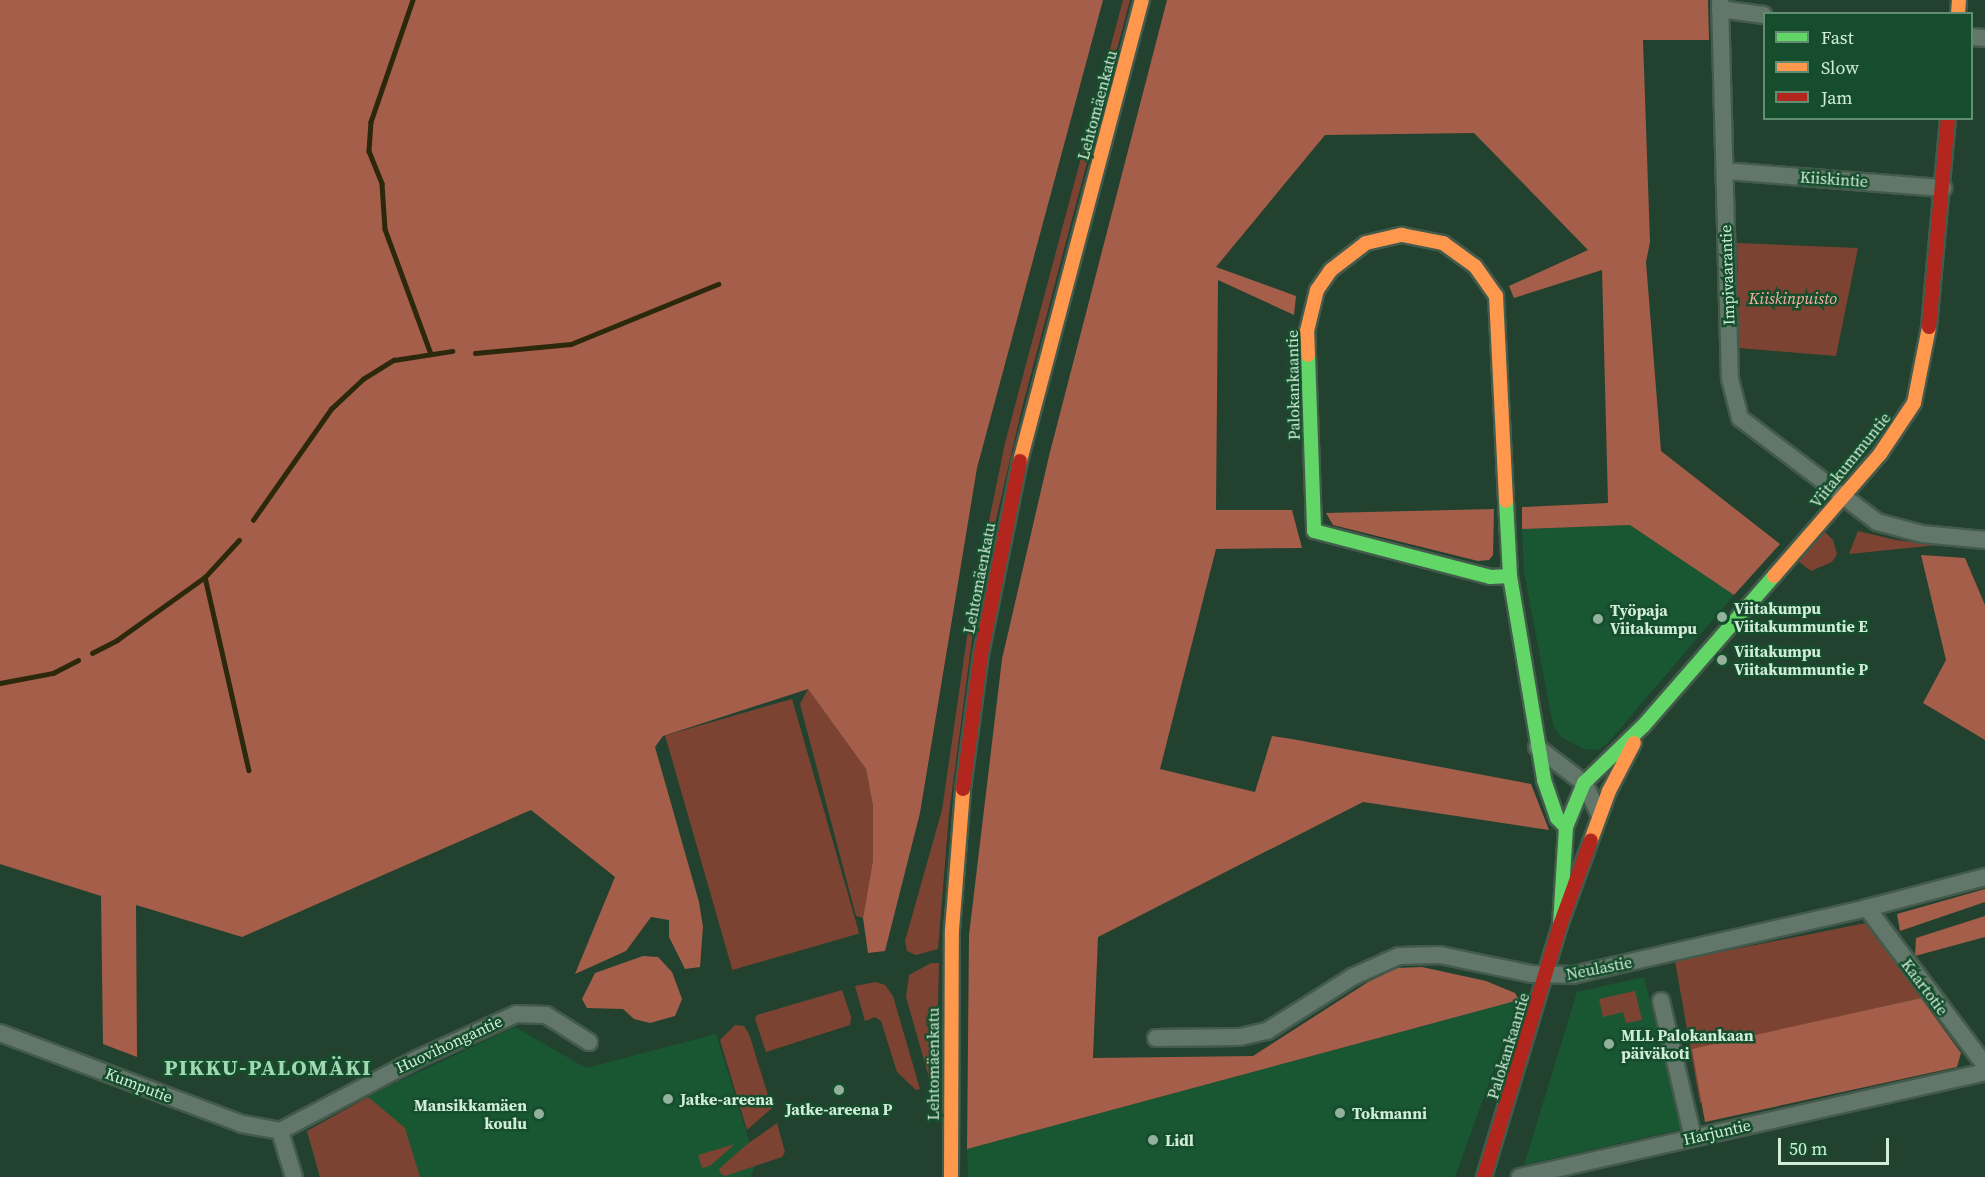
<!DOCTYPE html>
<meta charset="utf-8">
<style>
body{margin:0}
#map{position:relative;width:1985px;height:1177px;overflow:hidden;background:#23412f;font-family:"Source Serif 4",serif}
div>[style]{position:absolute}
.built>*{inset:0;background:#195733}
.green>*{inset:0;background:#7d4332;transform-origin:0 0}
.forest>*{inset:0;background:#a55e4a}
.stream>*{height:4.5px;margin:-2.25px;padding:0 2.25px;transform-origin:2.25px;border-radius:2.25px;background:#2c280b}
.roads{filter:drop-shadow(2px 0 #435a4c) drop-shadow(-2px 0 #435a4c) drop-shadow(0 2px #435a4c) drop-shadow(0 -2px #435a4c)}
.street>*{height:16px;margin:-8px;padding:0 8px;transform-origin:8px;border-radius:8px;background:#627669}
.fast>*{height:14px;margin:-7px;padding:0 7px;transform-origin:7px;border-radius:7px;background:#63d668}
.slow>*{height:14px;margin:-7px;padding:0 7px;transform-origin:7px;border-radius:7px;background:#ff974d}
.jam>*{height:14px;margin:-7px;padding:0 7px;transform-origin:7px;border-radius:7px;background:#b3261e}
.dots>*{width:16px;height:16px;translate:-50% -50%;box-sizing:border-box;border:3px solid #164e2d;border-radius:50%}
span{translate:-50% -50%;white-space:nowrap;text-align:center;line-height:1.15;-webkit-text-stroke:5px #164e2d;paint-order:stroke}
.street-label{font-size:16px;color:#d1edd9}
.park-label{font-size:16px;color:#fab2a1;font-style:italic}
.poi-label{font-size:16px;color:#d1edd9;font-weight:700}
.left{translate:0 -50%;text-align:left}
.right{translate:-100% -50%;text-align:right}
.district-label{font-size:22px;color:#a0d9b1;font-weight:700;letter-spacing:1.5px}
.legend{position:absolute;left:1763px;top:12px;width:210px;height:108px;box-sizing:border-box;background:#164e2d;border:2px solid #618e72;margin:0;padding:8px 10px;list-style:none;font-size:18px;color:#d1edd9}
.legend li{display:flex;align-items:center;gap:12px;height:30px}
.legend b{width:30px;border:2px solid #618e72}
.scale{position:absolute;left:1778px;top:1138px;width:111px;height:27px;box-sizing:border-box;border:3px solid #d1edd9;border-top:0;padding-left:8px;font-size:18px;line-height:21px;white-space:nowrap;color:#d1edd9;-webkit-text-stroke:4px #164e2d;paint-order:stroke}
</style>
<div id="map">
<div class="built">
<div style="clip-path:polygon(1630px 525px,1734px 595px,1607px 744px,1597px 750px,1583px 749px,1560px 736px,1553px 725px,1524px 572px,1522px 529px)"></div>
<div style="clip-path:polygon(1644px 977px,1682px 1129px,1524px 1165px,1577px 992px)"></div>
<div style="clip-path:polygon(1519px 1000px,1455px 1177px,968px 1177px,967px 1149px)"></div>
<div style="clip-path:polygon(515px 1027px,586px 1068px,716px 1034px,756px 1163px,751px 1177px,320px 1177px,307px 1131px,387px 1087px)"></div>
</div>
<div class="green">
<div style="clip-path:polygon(1123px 0,1130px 0,1022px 408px,975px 610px,971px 609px,1005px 443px)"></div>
<div style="clip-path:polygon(1737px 243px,1858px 248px,1836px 356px,1739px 348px)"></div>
<div style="clip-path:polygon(1858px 531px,1896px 540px,1937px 545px,1849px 554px)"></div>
<div style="clip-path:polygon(1825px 532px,1833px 540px,1837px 554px,1832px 562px,1811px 571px,1798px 561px)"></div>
<div style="clip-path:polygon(969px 623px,973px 632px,949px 814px,938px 949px,916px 955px,907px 951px,905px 941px,942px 810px)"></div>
<div style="clip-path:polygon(808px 689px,866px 769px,873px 806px,873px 860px,863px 918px,856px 916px,800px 704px)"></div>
<div style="left:792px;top:699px;width:244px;height:132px;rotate:74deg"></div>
<div style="clip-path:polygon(1866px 923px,1921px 998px,1775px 1031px,1788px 1086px,1700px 1103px,1675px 961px)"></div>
<div style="clip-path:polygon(931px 963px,939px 963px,936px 1089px,932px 1088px,906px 997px,909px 975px)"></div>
<div style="clip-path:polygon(876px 982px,885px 985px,893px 996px,920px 1089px,916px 1090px,897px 1072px,881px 1021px,875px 1017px,865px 1021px,855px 986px)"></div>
<div style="clip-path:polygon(842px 990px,851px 1017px,850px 1025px,766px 1052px,755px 1019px,757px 1015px)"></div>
<div style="clip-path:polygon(1635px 991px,1642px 1020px,1626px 1023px,1623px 1012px,1603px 1017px,1599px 999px)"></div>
<div style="clip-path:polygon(735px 1025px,744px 1026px,749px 1034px,772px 1108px,747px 1130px,720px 1040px)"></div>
<div style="clip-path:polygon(368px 1097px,405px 1128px,420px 1177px,320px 1177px,307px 1131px)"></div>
<div style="clip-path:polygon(777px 1123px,785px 1152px,782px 1157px,725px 1176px,721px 1174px,719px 1169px,746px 1145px)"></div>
<div style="clip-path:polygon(735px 1144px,710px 1166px,702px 1168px,698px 1155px)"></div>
</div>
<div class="forest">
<div style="clip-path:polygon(0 0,1103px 0,977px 468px,920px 813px,885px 951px,868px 953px,863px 918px,873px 860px,873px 806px,866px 769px,808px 689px,663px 736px,655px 747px,699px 902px,703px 927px,700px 967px,685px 969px,669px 937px,669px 920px,651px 917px,626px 951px,575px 974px,615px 877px,531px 810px,242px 937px,136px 905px,137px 1057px,103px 1044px,101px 896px,0 864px)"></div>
<div style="clip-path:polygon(1167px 0,1708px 0,1709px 40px,1643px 40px,1650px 242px,1646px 262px,1661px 451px,1780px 544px,1734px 595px,1630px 525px,1522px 529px,1522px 507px,1608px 503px,1602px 270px,1514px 298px,1509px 286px,1588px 250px,1474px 133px,1325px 135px,1216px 267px,1296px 296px,1294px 315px,1218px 280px,1216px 510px,1292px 510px,1302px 548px,1216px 549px,1160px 769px,1255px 792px,1272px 736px,1292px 739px,1531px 784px,1549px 830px,1363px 802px,1098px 937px,1093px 1058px,1253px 1056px,1368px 982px,1397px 968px,1422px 967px,1486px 981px,1515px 993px,1519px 1000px,967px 1149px,969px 935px,1002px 659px,1049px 456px)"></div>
<div style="clip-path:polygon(1494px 509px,1493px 555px,1489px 560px,1478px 561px,1333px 525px,1326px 513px)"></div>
<div style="clip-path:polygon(1921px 555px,1965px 558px,1985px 605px,1985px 740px,1923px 703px,1946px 660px)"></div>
<div style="clip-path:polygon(1985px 889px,1985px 902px,1900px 931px,1897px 914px)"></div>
<div style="clip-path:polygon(1985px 916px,1985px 937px,1915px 956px,1916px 938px)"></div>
<div style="clip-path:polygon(643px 956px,658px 957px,672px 972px,682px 999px,675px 1016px,650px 1023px,634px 1019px,623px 1009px,587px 1008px,582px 999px,595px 973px)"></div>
<div style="clip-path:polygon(1921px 998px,1961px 1053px,1957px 1067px,1705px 1122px,1692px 1049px)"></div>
</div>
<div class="stream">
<div style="left:413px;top:0;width:129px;rotate:109deg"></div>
<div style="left:371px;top:122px;width:29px;rotate:94deg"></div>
<div style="left:369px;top:151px;width:35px;rotate:68deg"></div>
<div style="left:382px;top:184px;width:45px;rotate:86.2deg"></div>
<div style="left:385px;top:229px;width:133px;rotate:69.8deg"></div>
<div style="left:475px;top:353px;width:96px;rotate:-5.4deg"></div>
<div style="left:571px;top:344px;width:159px;rotate:-22.2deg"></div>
<div style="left:253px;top:520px;width:136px;rotate:-54.9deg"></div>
<div style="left:331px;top:409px;width:44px;rotate:-43.2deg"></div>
<div style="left:363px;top:379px;width:36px;rotate:-32deg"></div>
<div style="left:394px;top:360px;width:59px;rotate:-8.8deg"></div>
<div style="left:205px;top:577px;width:198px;rotate:77.2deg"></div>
<div style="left:92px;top:653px;width:28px;rotate:-27deg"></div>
<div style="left:117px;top:640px;width:108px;rotate:-35.6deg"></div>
<div style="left:205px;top:577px;width:50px;rotate:-47.4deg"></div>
<div style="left:0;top:683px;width:54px;rotate:-10.7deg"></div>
<div style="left:53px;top:673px;width:28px;rotate:-27deg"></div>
</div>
<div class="roads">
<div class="street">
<div style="left:1720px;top:0;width:379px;rotate:88.5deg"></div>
<div style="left:1730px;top:379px;width:40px;rotate:75.6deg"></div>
<div style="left:1740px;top:418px;width:172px;rotate:37.2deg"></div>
<div style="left:1877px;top:522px;width:47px;rotate:14.9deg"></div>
<div style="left:1922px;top:534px;width:63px;rotate:5.4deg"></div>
<div style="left:1720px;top:9px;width:44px;rotate:7.8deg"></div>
<div style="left:1972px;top:37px;width:13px;rotate:4deg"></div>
<div style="left:1725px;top:171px;width:219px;rotate:4.5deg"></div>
<div style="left:1537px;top:747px;width:59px;rotate:37.5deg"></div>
<div style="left:1584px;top:783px;width:34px;rotate:64deg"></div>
<div style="left:1867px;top:908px;width:196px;rotate:53.1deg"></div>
<div style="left:1661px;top:1001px;width:140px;rotate:76.8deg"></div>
<div style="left:0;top:1033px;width:259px;rotate:20.6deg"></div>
<div style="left:242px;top:1124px;width:39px;rotate:10deg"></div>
<div style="left:1156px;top:1038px;width:84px;rotate:-0.7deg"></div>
<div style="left:1240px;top:1037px;width:28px;rotate:-13deg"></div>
<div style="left:1267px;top:1031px;width:101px;rotate:-32.4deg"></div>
<div style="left:1352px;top:977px;width:51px;rotate:-24.1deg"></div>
<div style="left:1399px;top:956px;width:41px;rotate:-1.4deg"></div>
<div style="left:1440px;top:955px;width:94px;rotate:11.7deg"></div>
<div style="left:1532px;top:974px;width:41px;rotate:1.4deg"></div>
<div style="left:1573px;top:975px;width:302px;rotate:-12.8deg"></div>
<div style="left:1867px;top:908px;width:122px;rotate:-14.7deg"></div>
<div style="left:280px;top:1131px;width:155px;rotate:-27.7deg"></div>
<div style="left:417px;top:1059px;width:109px;rotate:-24.4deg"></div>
<div style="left:516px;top:1014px;width:30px;rotate:2deg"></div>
<div style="left:546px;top:1015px;width:51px;rotate:32.1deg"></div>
<div style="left:280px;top:1131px;width:48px;rotate:73.1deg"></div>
<div style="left:1520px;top:1177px;width:477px;rotate:-12.7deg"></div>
</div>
<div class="fast">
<div style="left:1308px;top:355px;width:176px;rotate:88deg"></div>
<div style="left:1314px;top:531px;width:182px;rotate:14.6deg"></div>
<div style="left:1490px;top:577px;width:20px;rotate:-3deg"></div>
<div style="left:1506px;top:501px;width:75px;rotate:86.9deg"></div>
<div style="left:1510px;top:576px;width:207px;rotate:80.5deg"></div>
<div style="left:1544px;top:780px;width:40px;rotate:71.1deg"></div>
<div style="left:1557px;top:818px;width:13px;rotate:45deg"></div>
<div style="left:1560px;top:925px;width:98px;rotate:-86.5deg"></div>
<div style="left:1566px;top:827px;width:48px;rotate:-67.8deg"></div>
<div style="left:1584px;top:783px;width:83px;rotate:-44deg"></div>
<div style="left:1644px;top:725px;width:198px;rotate:-48.9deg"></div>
</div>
<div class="slow">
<div style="left:1958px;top:14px;width:14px;rotate:-86deg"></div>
<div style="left:1308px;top:355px;width:24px;rotate:-92deg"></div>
<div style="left:1307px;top:331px;width:42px;rotate:-76.3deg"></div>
<div style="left:1317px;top:290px;width:24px;rotate:-55deg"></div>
<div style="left:1331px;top:270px;width:44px;rotate:-37.6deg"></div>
<div style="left:1366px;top:243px;width:37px;rotate:-13deg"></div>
<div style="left:1402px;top:235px;width:42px;rotate:11deg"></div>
<div style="left:1443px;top:243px;width:39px;rotate:36deg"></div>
<div style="left:1475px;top:266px;width:37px;rotate:55deg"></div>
<div style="left:1496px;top:296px;width:205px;rotate:87.2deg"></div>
<div style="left:1020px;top:461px;width:477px;rotate:-75.2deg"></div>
<div style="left:1774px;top:576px;width:162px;rotate:-49deg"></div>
<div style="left:1880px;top:454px;width:61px;rotate:-56.3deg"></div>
<div style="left:1914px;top:403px;width:77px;rotate:-78.8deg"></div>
<div style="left:1591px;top:840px;width:52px;rotate:-69.8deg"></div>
<div style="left:1609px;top:791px;width:54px;rotate:-62.5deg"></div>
<div style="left:951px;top:1177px;width:247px;rotate:-89.8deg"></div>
<div style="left:952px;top:930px;width:141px;rotate:-85.5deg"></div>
</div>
<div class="jam">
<div style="left:1929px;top:327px;width:210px;rotate:-84.8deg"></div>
<div style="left:963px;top:789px;width:136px;rotate:-82.4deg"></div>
<div style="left:981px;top:654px;width:197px;rotate:-78.6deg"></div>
<div style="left:1484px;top:1177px;width:263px;rotate:-73.2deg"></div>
<div style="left:1560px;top:925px;width:90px;rotate:-70deg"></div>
</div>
</div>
<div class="dots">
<div style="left:1722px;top:617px;background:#94b19e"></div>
<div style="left:1598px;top:619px;background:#94b19e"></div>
<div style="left:1722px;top:660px;background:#94b19e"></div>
<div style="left:1609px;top:1044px;background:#94b19e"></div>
<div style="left:839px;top:1090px;background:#94b19e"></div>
<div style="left:668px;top:1099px;background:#94b19e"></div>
<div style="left:1340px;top:1113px;background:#94b19e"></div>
<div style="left:539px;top:1114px;background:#94b19e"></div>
<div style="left:1153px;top:1140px;background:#94b19e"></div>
</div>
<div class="street-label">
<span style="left:1097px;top:105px;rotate:-75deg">Lehtomäenkatu</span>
<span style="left:1834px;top:179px;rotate:4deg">Kiiskintie</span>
<span style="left:1727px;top:275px;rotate:-92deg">Impivaarantie</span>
<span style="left:1293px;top:385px;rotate:-91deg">Palokankaantie</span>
<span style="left:1850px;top:460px;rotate:-51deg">Viitakummuntie</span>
<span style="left:979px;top:578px;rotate:-79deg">Lehtomäenkatu</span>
<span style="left:1599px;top:968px;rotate:-11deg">Neulastie</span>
<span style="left:1925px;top:987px;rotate:53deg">Kaartotie</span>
<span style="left:449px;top:1044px;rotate:-25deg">Huovihongantie</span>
<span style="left:1508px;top:1046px;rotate:-73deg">Palokankaantie</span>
<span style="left:933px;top:1064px;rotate:-90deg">Lehtomäenkatu</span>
<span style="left:139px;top:1085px;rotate:21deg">Kumputie</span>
<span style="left:1717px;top:1132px;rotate:-13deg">Harjuntie</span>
</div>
<div class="park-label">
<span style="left:1793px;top:298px">Kiiskinpuisto</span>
</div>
<div class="poi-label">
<span class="left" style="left:1734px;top:617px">Viitakumpu<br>Viitakummuntie E</span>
<span class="left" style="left:1610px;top:619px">Työpaja<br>Viitakumpu</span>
<span class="left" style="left:1734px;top:660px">Viitakumpu<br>Viitakummuntie P</span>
<span class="left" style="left:1621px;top:1044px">MLL Palokankaan<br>päiväkoti</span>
<span class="left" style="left:680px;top:1099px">Jatke-areena</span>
<span class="right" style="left:527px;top:1114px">Mansikkamäen<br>koulu</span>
<span style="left:839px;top:1109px">Jatke-areena P</span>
<span class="left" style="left:1352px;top:1113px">Tokmanni</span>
<span class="left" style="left:1165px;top:1140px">Lidl</span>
</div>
<div class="district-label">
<span style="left:268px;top:1068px">PIKKU-PALOMÄKI</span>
</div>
<ul class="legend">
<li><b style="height:8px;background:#63d668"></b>Fast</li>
<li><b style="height:8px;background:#ff974d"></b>Slow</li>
<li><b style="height:8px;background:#b3261e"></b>Jam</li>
</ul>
<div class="scale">50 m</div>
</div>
